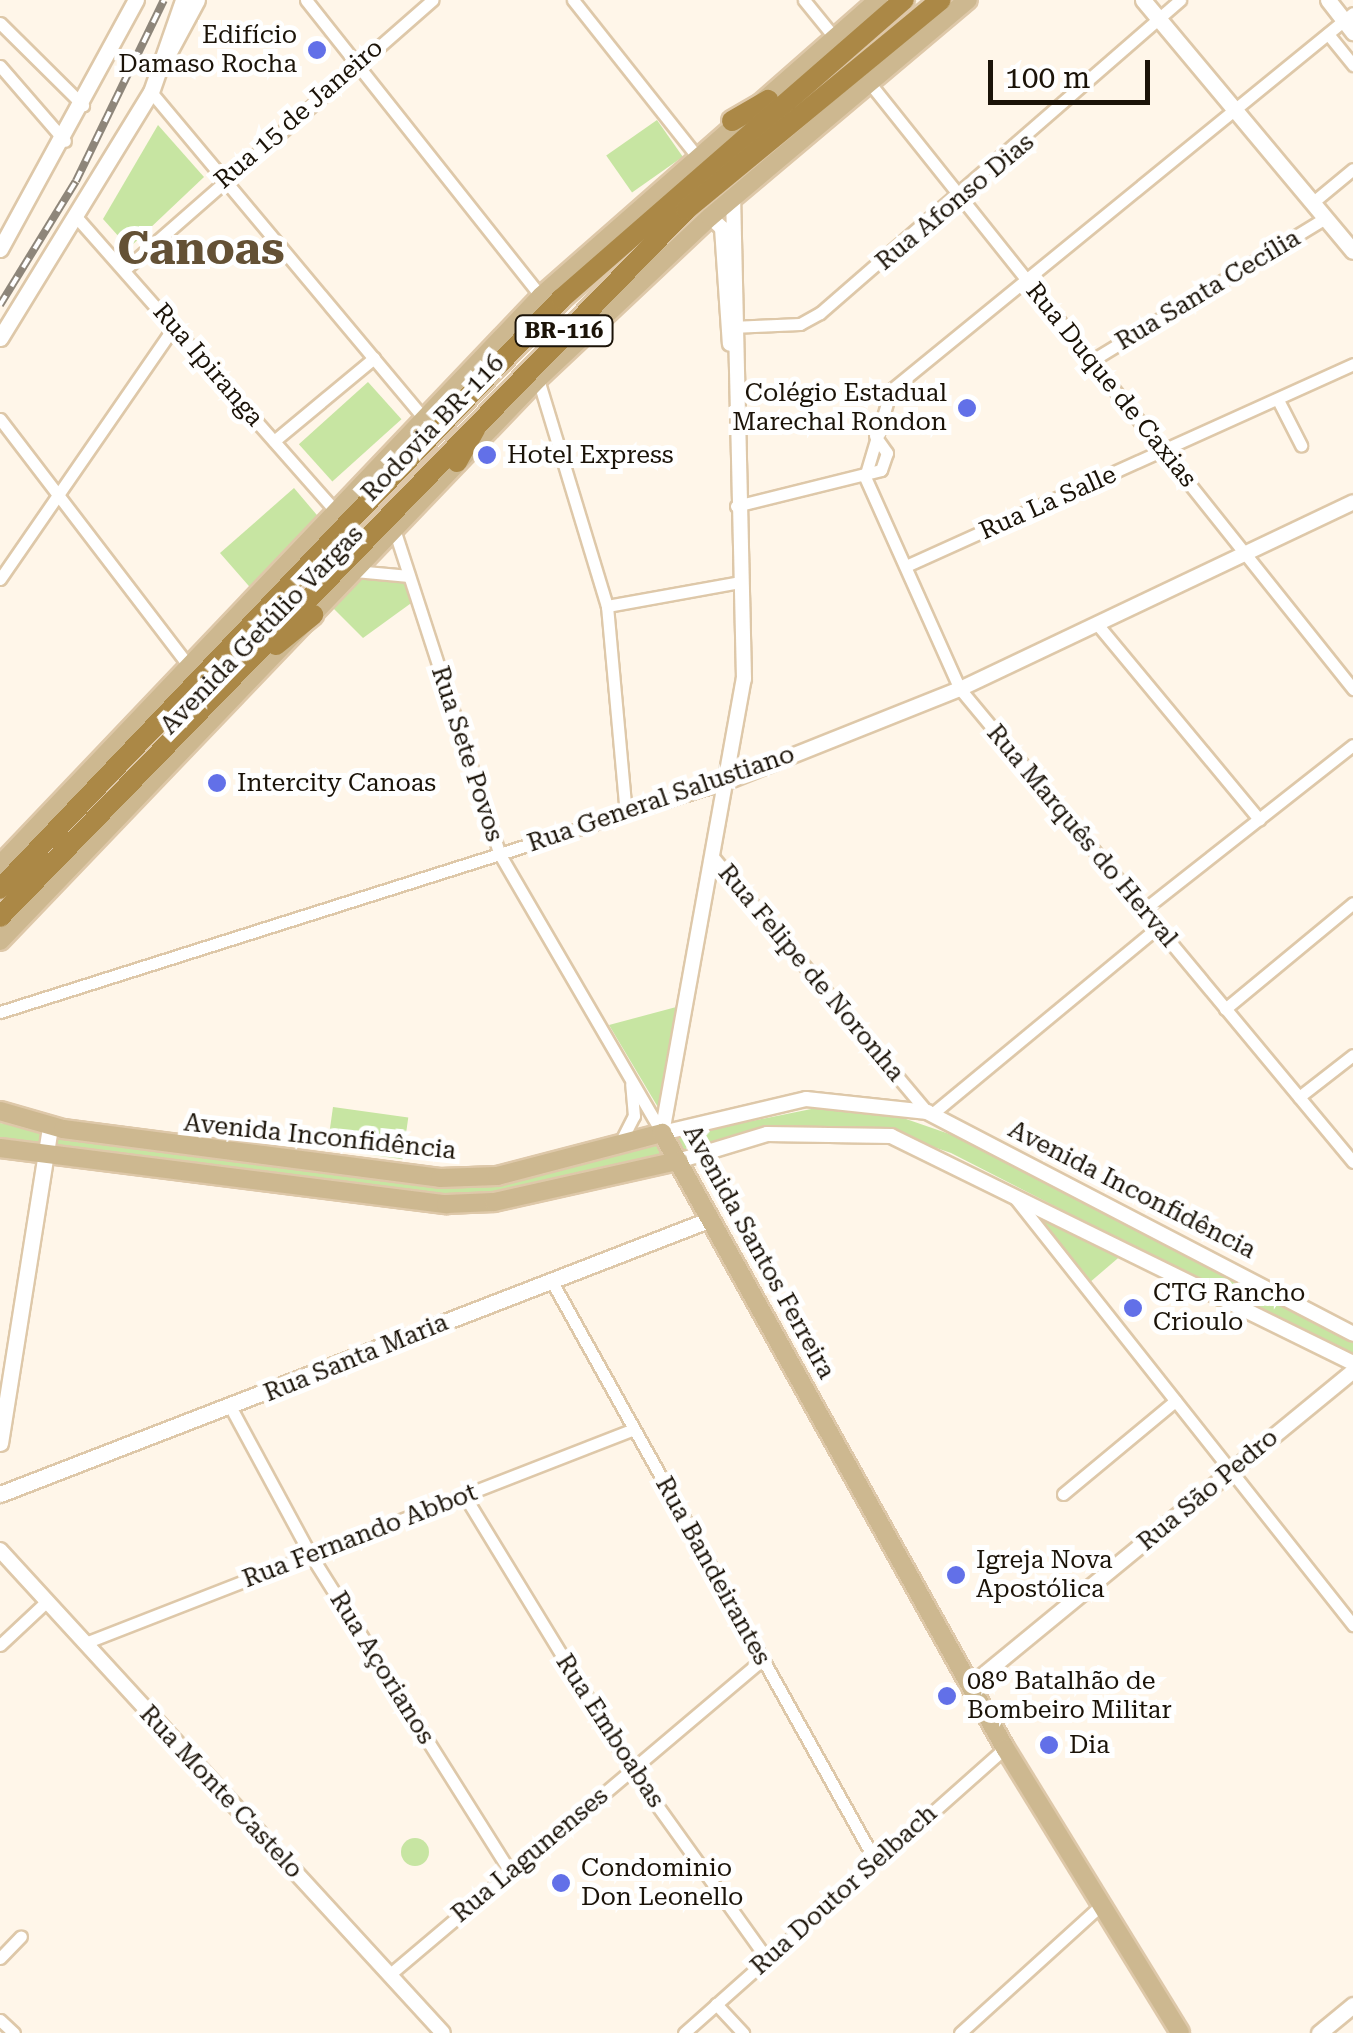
<!DOCTYPE html>
<meta charset="utf-8">
<style>
body{margin:0}
#map{position:relative;width:1353px;height:2033px;overflow:hidden;background:#fff6e9;font-family:"Roboto Serif",serif}
div>[style]{position:absolute}
.green>*{inset:0;background:#c7e5a2;transform-origin:0 0}
.round{border-radius:50%}
.roads{filter:drop-shadow(2px 0 #dec8a9) drop-shadow(-2px 0 #dec8a9) drop-shadow(0 2px #dec8a9) drop-shadow(0 -2px #dec8a9)}
.minor>*{height:11px;margin:-5.5px;padding:0 5.5px;transform-origin:5.5px;border-radius:5.5px;background:#fff}
.tertiary>*{height:14px;margin:-7px;padding:0 7px;transform-origin:7px;border-radius:7px;background:#fff}
.secondary>*{height:15px;margin:-7.5px;padding:0 7.5px;transform-origin:7.5px;border-radius:7.5px;background:#fff}
.primary>*{height:18px;margin:-9px;padding:0 9px;transform-origin:9px;border-radius:9px;background:#cdb890}
.motorway>*{height:20px;margin:-10px;padding:0 10px;transform-origin:10px;border-radius:10px;background:#ab8846}
.rail>*{height:8px;margin-top:-4px;transform-origin:0;background:repeating-linear-gradient(90deg,#fff 0 11px,#8e867a 0 22px);box-sizing:border-box;border-block:2px solid #8e867a}
.dots>*{width:28px;height:28px;translate:-50% -50%;box-sizing:border-box;border:5px solid #fff;border-radius:50%}
span{translate:-50% -50%;white-space:nowrap;text-align:center;line-height:1.15;-webkit-text-stroke:10px #fff;paint-order:stroke}
.shield-label span{padding:2px 8px;background:#fff;border:2px solid;border-radius:8px;-webkit-text-stroke-width:0}
.shield-label{font-size:22px;color:#1b1308;font-weight:700}
.poi-label{font-size:25px;color:#1b1308}
.right{translate:-100% -50%;text-align:right}
.left{translate:0 -50%;text-align:left}
.street-label{font-size:25px;color:#1b1308}
.town-label{font-size:45px;color:#645135;font-weight:700}
.scale{position:absolute;left:988px;top:60px;width:162px;height:45px;box-sizing:border-box;border:5px solid #1b1308;border-top:0;padding-left:12px;font-size:30px;line-height:35px;white-space:nowrap;color:#1b1308;-webkit-text-stroke:8px #fff;paint-order:stroke}
</style>
<div id="map">
<div class="green">
<div style="left:657px;top:120px;width:45px;height:62px;rotate:55deg"></div>
<div style="clip-path:polygon(158px 125px,204px 177px,129px 248px,103px 219px)"></div>
<div style="left:368px;top:382px;width:50px;height:93px;rotate:48deg"></div>
<div style="clip-path:polygon(294px 488px,322px 521px,255px 593px,220px 553px)"></div>
<div style="clip-path:polygon(364px 573px,405px 578px,414px 601px,363px 638px,332px 607px)"></div>
<div style="clip-path:polygon(680px 1006px,662px 1114px,609px 1025px)"></div>
<div style="clip-path:polygon(826px 1106px,883px 1111px,958px 1137px,1353px 1342px,1353px 1359px,951px 1153px,890px 1132px,765px 1129px,497px 1198px,446px 1200px,0 1143px,0 1123px,437px 1185px)"></div>
<div style="left:333px;top:1107px;width:76px;height:42px;rotate:8deg"></div>
<div style="clip-path:polygon(1027px 1203px,1124px 1253px,1089px 1283px)"></div>
<div class="round" style="left:401px;top:1838px;width:28px;height:28px"></div>
</div>
<div class="roads">
<div class="minor">
<div style="left:306px;top:0;width:378px;rotate:51.6deg"></div>
<div style="left:573px;top:0;width:196px;rotate:51.6deg"></div>
<div style="left:804px;top:0;width:48px;rotate:51deg"></div>
<div style="left:0;top:23px;width:117px;rotate:44.7deg"></div>
<div style="left:1328px;top:34px;width:40px;rotate:51deg"></div>
<div style="left:0;top:66px;width:99px;rotate:49.1deg"></div>
<div style="left:868px;top:81px;width:778px;rotate:51.42deg"></div>
<div style="left:151px;top:92px;width:426px;rotate:50.1deg"></div>
<div style="left:1312px;top:203px;width:53px;rotate:-39.7deg"></div>
<div style="left:78px;top:219px;width:392px;rotate:48.6deg"></div>
<div style="left:124px;top:270px;width:410px;rotate:-41.2deg"></div>
<div style="left:731px;top:327px;width:69px;rotate:-2.5deg"></div>
<div style="left:800px;top:324px;width:23px;rotate:-29deg"></div>
<div style="left:820px;top:313px;width:477px;rotate:-41deg"></div>
<div style="left:1091px;top:361px;width:274px;rotate:-31.4deg"></div>
<div style="left:538px;top:379px;width:237px;rotate:73.1deg"></div>
<div style="left:607px;top:606px;width:209px;rotate:84.8deg"></div>
<div style="left:1278px;top:400px;width:51px;rotate:62.9deg"></div>
<div style="left:0;top:419px;width:311px;rotate:52.6deg"></div>
<div style="left:274px;top:441px;width:130px;rotate:-39.7deg"></div>
<div style="left:865px;top:477px;width:232px;rotate:65.9deg"></div>
<div style="left:960px;top:689px;width:615px;rotate:50.28deg"></div>
<div style="left:865px;top:477px;width:91px;rotate:-73.4deg"></div>
<div style="left:891px;top:390px;width:596px;rotate:-39.22deg"></div>
<div style="left:736px;top:506px;width:149px;rotate:-13.9deg"></div>
<div style="left:881px;top:470px;width:18px;rotate:-71deg"></div>
<div style="left:887px;top:453px;width:21px;rotate:-125deg"></div>
<div style="left:394px;top:529px;width:341px;rotate:72deg"></div>
<div style="left:499px;top:853px;width:324px;rotate:59.8deg"></div>
<div style="left:906px;top:566px;width:491px;rotate:-24.3deg"></div>
<div style="left:355px;top:571px;width:54px;rotate:5.3deg"></div>
<div style="left:0;top:579px;width:306px;rotate:-55.4deg"></div>
<div style="left:607px;top:606px;width:136px;rotate:-10.2deg"></div>
<div style="left:1097px;top:624px;width:254px;rotate:50.3deg"></div>
<div style="left:714px;top:858px;width:331px;rotate:50deg"></div>
<div style="left:1142px;top:911px;width:268px;rotate:-38.2deg"></div>
<div style="left:1225px;top:1009px;width:166px;rotate:-39.6deg"></div>
<div style="left:0;top:1012px;width:763px;rotate:-17.56deg"></div>
<div style="left:1299px;top:1097px;width:68px;rotate:-37.9deg"></div>
<div style="left:932px;top:1114px;width:292px;rotate:-39.6deg"></div>
<div style="left:621px;top:1141px;width:28px;rotate:-63deg"></div>
<div style="left:634px;top:1116px;width:32px;rotate:-95deg"></div>
<div style="left:1015px;top:1198px;width:545px;rotate:51.64deg"></div>
<div style="left:551px;top:1280px;width:667px;rotate:60.82deg"></div>
<div style="left:231px;top:1408px;width:166px;rotate:61.6deg"></div>
<div style="left:310px;top:1554px;width:376px;rotate:57.8deg"></div>
<div style="left:1063px;top:1494px;width:146px;rotate:-39.7deg"></div>
<div style="left:464px;top:1495px;width:321px;rotate:58.6deg"></div>
<div style="left:631px;top:1769px;width:234px;rotate:54.4deg"></div>
<div style="left:85px;top:1643px;width:589px;rotate:-21.3deg"></div>
<div style="left:0;top:1645px;width:64px;rotate:-43.1deg"></div>
<div style="left:0;top:1958px;width:30px;rotate:-46deg"></div>
<div style="left:389px;top:1975px;width:490px;rotate:-40.2deg"></div>
<div style="left:716px;top:2004px;width:40px;rotate:47deg"></div>
<div style="left:0;top:2020px;width:19px;rotate:43deg"></div>
<div style="left:684px;top:2033px;width:429px;rotate:-41.6deg"></div>
<div style="left:960px;top:2033px;width:189px;rotate:-42.2deg"></div>
</div>
<div class="tertiary">
<div style="left:710px;top:217px;width:16px;rotate:43deg"></div>
<div style="left:722px;top:228px;width:116px;rotate:86.1deg"></div>
<div style="left:727px;top:782px;width:251px;rotate:-21.8deg"></div>
<div style="left:960px;top:689px;width:435px;rotate:-25.4deg"></div>
<div style="left:662px;top:1133px;width:461px;rotate:-79.8deg"></div>
<div style="left:744px;top:679px;width:482px;rotate:-91.3deg"></div>
<div style="left:662px;top:1133px;width:148px;rotate:-13.3deg"></div>
<div style="left:806px;top:1099px;width:122px;rotate:6.1deg"></div>
<div style="left:927px;top:1112px;width:480px;rotate:27.5deg"></div>
<div style="left:678px;top:1161px;width:93px;rotate:-16.9deg"></div>
<div style="left:767px;top:1134px;width:124px;rotate:0.9deg"></div>
<div style="left:891px;top:1136px;width:515px;rotate:26.17deg"></div>
<div style="left:0;top:1550px;width:655px;rotate:47.47deg"></div>
<div style="left:970px;top:1686px;width:496px;rotate:-39.4deg"></div>
</div>
<div class="secondary">
<div style="left:1143px;top:0;width:327px;rotate:50.1deg"></div>
<div style="left:1328px;top:0;width:41px;rotate:52deg"></div>
<div style="left:169px;top:52px;width:59px;rotate:-61.7deg"></div>
<div style="left:0;top:249px;width:284px;rotate:-61.4deg"></div>
<div style="left:0;top:338px;width:289px;rotate:-58.5deg"></div>
<div style="left:151px;top:92px;width:97px;rotate:-70.8deg"></div>
<div style="left:0;top:1443px;width:320px;rotate:-81deg"></div>
<div style="left:0;top:1494px;width:762px;rotate:-21.15deg"></div>
<div style="left:1319px;top:2033px;width:44px;rotate:-39.5deg"></div>
</div>
<div class="primary">
<div style="left:0;top:865px;width:785px;rotate:-46.44deg"></div>
<div style="left:541px;top:296px;width:449px;rotate:-41.3deg"></div>
<div style="left:0;top:941px;width:778px;rotate:-46.25deg"></div>
<div style="left:538px;top:379px;width:236px;rotate:-43.3deg"></div>
<div style="left:710px;top:217px;width:337px;rotate:-40.1deg"></div>
<div style="left:0;top:1111px;width:66px;rotate:15.9deg"></div>
<div style="left:63px;top:1129px;width:380px;rotate:7.4deg"></div>
<div style="left:440px;top:1178px;width:57px;rotate:-2deg"></div>
<div style="left:497px;top:1176px;width:171px;rotate:-14.6deg"></div>
<div style="left:662px;top:1133px;width:704px;rotate:60.85deg"></div>
<div style="left:1005px;top:1748px;width:334px;rotate:58.4deg"></div>
<div style="left:0;top:1148px;width:450px;rotate:7.2deg"></div>
<div style="left:446px;top:1204px;width:48px;rotate:-2.4deg"></div>
<div style="left:494px;top:1202px;width:189px;rotate:-12.6deg"></div>
</div>
<div class="motorway">
<div style="left:732px;top:121px;width:42px;rotate:-30.3deg"></div>
<div style="left:457px;top:462px;width:38px;rotate:-61deg"></div>
<div style="left:276px;top:645px;width:48px;rotate:-39deg"></div>
<div style="left:0;top:889px;width:814px;rotate:-46.44deg"></div>
<div style="left:561px;top:299px;width:455px;rotate:-41.1deg"></div>
<div style="left:0;top:917px;width:985px;rotate:-45.86deg"></div>
<div style="left:686px;top:210px;width:330px;rotate:-39.5deg"></div>
</div>
</div>
<div class="rail">
<div style="left:0;top:305px;width:145px;rotate:-58.5deg"></div>
<div style="left:76px;top:181px;width:201px;rotate:-64.1deg"></div>
</div>
<div class="dots">
<div style="left:317px;top:50px;background:#6270e8"></div>
<div style="left:967px;top:408px;background:#6270e8"></div>
<div style="left:487px;top:455px;background:#6270e8"></div>
<div style="left:217px;top:783px;background:#6270e8"></div>
<div style="left:1133px;top:1308px;background:#6270e8"></div>
<div style="left:956px;top:1575px;background:#6270e8"></div>
<div style="left:947px;top:1696px;background:#6270e8"></div>
<div style="left:1049px;top:1745px;background:#6270e8"></div>
<div style="left:561px;top:1883px;background:#6270e8"></div>
</div>
<div class="shield-label">
<span style="left:564px;top:331px">BR-116</span>
</div>
<div class="poi-label">
<span class="right" style="left:297px;top:50px">Edifício<br>Damaso Rocha</span>
<span class="right" style="left:947px;top:408px">Colégio Estadual<br>Marechal Rondon</span>
<span class="left" style="left:507px;top:455px">Hotel Express</span>
<span class="left" style="left:237px;top:783px">Intercity Canoas</span>
<span class="left" style="left:1153px;top:1308px">CTG Rancho<br>Crioulo</span>
<span class="left" style="left:976px;top:1575px">Igreja Nova<br>Apostólica</span>
<span class="left" style="left:967px;top:1696px">08º Batalhão de<br>Bombeiro Militar</span>
<span class="left" style="left:1069px;top:1745px">Dia</span>
<span class="left" style="left:581px;top:1883px">Condominio<br>Don Leonello</span>
</div>
<div class="street-label">
<span style="left:299px;top:114px;rotate:-41deg">Rua 15 de Janeiro</span>
<span style="left:955px;top:202px;rotate:-40deg">Rua Afonso Dias</span>
<span style="left:1208px;top:290px;rotate:-31deg">Rua Santa Cecília</span>
<span style="left:208px;top:365px;rotate:49deg">Rua Ipiranga</span>
<span style="left:1111px;top:385px;rotate:51deg">Rua Duque de Caxias</span>
<span style="left:433px;top:428px;rotate:-46deg">Rodovia BR-116</span>
<span style="left:1048px;top:503px;rotate:-24deg">Rua La Salle</span>
<span style="left:262px;top:630px;rotate:-46deg">Avenida Getúlio Vargas</span>
<span style="left:467px;top:754px;rotate:72deg">Rua Sete Povos</span>
<span style="left:661px;top:799px;rotate:-19deg">Rua General Salustiano</span>
<span style="left:1082px;top:836px;rotate:50deg">Rua Marquês do Herval</span>
<span style="left:811px;top:973px;rotate:50deg">Rua Felipe de Noronha</span>
<span style="left:320px;top:1137px;rotate:6deg">Avenida Inconfidência</span>
<span style="left:1132px;top:1190px;rotate:27deg">Avenida Inconfidência</span>
<span style="left:759px;top:1252px;rotate:61deg">Avenida Santos Ferreira</span>
<span style="left:356px;top:1358px;rotate:-22deg">Rua Santa Maria</span>
<span style="left:1208px;top:1490px;rotate:-40deg">Rua São Pedro</span>
<span style="left:360px;top:1536px;rotate:-21deg">Rua Fernando Abbot</span>
<span style="left:713px;top:1571px;rotate:61deg">Rua Bandeirantes</span>
<span style="left:382px;top:1668px;rotate:58deg">Rua Açorianos</span>
<span style="left:610px;top:1731px;rotate:57deg">Rua Emboabas</span>
<span style="left:221px;top:1792px;rotate:47deg">Rua Monte Castelo</span>
<span style="left:530px;top:1855px;rotate:-40deg">Rua Lagunenses</span>
<span style="left:844px;top:1890px;rotate:-42deg">Rua Doutor Selbach</span>
</div>
<div class="town-label">
<span style="left:201px;top:249px">Canoas</span>
</div>
<div class="scale">100 m</div>
</div>
